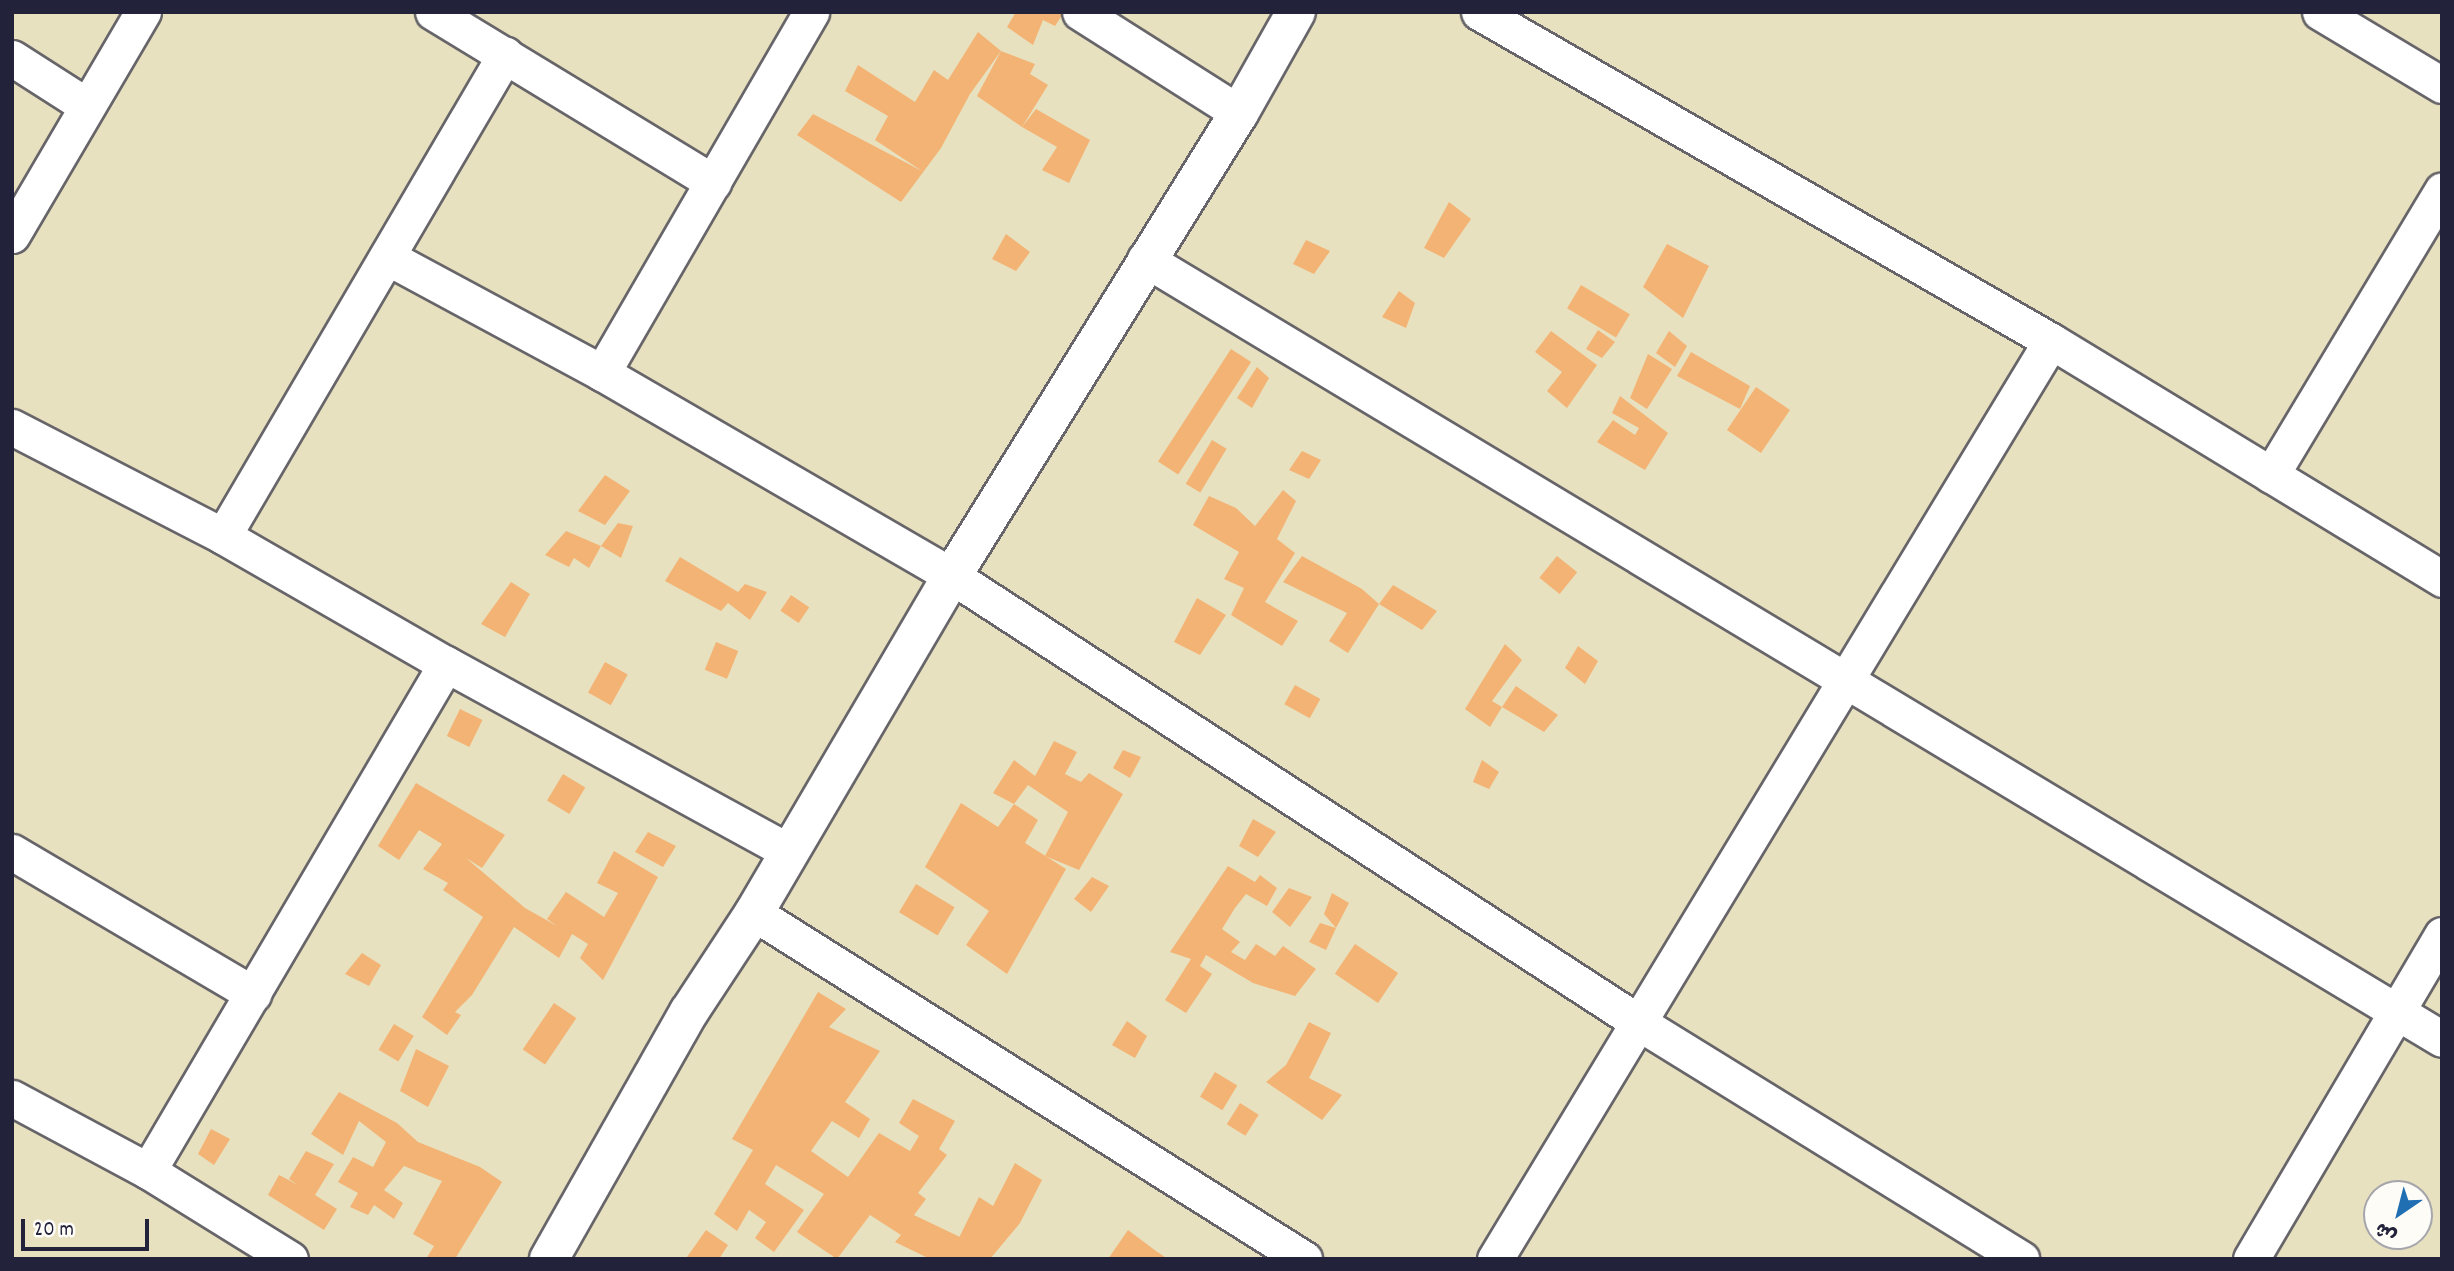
<!DOCTYPE html>
<meta charset="utf-8">
<style>
body{margin:0}
#map{position:relative;width:2454px;height:1271px;overflow:hidden;background:#e8e1bf;font-family:Dekko,"Playpen Sans Arabic",sans-serif}
div>[style]{position:absolute}
.building>*{inset:0;background:#f3b374;transform-origin:0 0}
.roads{filter:drop-shadow(2px 0 #676569) drop-shadow(-2px 0 #676569) drop-shadow(0 2px #676569) drop-shadow(0 -2px #676569)}
.minor>*{height:35px;margin:-17.5px;padding:0 17.5px;transform-origin:17.5px;border-radius:17.5px;background:#fff}
.secondary>*{height:38px;margin:-19px;padding:0 19px;transform-origin:19px;border-radius:19px;background:#fff}
span{translate:-50% -50%;white-space:nowrap;text-align:center;line-height:1.15;-webkit-text-stroke:6px #fdfcf7;paint-order:stroke}
.frame{position:absolute;inset:0;border:14px solid #22223b;pointer-events:none}
.north{position:absolute;left:2363px;top:1180px;width:70px;height:70px;box-sizing:border-box;background:#fdfcf7;border:2px solid #a5a5ac;border-radius:50%;rotate:215deg;font-size:19px;font-weight:700;line-height:28px;text-align:center;color:#22223b}
.north::after{content:'';display:block;margin:auto;width:24px;height:32px;background:#1f6fb2;clip-path:polygon(50% 0,100% 100%,50% 72%,0 100%)}
.scale{position:absolute;left:21px;top:1219px;width:128px;height:32px;box-sizing:border-box;border:4px solid #22223b;border-top:0;padding-left:9px;font-size:21px;line-height:24px;white-space:nowrap;color:#22223b;-webkit-text-stroke:5px #fdfcf7;paint-order:stroke}
</style>
<div id="map">
<div class="building">
<div style="clip-path:polygon(1016px 12px,1064px 12px,1055px 26px,1043px 20px,1033px 45px,1007px 27px)"></div>
<div style="clip-path:polygon(978px 32px,1001px 51px,970px 94px,941px 148px,901px 202px,797px 135px,813px 114px,922px 171px,875px 140px,888px 116px,845px 91px,858px 65px,915px 102px,934px 70px,948px 80px)"></div>
<div style="clip-path:polygon(1001px 51px,1035px 64px,1030px 74px,1048px 85px,1022px 127px,977px 96px)"></div>
<div style="clip-path:polygon(1036px 109px,1090px 140px,1069px 183px,1042px 170px,1057px 147px,1022px 127px)"></div>
<div style="clip-path:polygon(1449px 202px,1471px 219px,1444px 258px,1424px 248px)"></div>
<div style="clip-path:polygon(1006px 234px,1030px 252px,1016px 271px,992px 259px)"></div>
<div style="clip-path:polygon(1306px 240px,1330px 251px,1314px 274px,1293px 264px)"></div>
<div style="clip-path:polygon(1667px 244px,1709px 266px,1683px 318px,1643px 287px)"></div>
<div style="left:1581px;top:285px;width:57px;height:27px;rotate:31deg"></div>
<div style="clip-path:polygon(1399px 291px,1415px 303px,1406px 328px,1382px 317px)"></div>
<div style="clip-path:polygon(1598px 330px,1615px 342px,1602px 358px,1586px 349px)"></div>
<div style="clip-path:polygon(1551px 331px,1597px 365px,1567px 408px,1547px 391px,1562px 372px,1535px 352px)"></div>
<div style="clip-path:polygon(1669px 331px,1687px 346px,1675px 367px,1656px 353px)"></div>
<div style="left:1231px;top:349px;width:24px;height:134px;rotate:33deg"></div>
<div style="clip-path:polygon(1691px 352px,1750px 386px,1740px 409px,1677px 376px)"></div>
<div style="clip-path:polygon(1648px 354px,1672px 369px,1647px 409px,1630px 398px)"></div>
<div style="clip-path:polygon(1257px 367px,1269px 378px,1252px 408px,1237px 398px)"></div>
<div style="left:1756px;top:387px;width:41px;height:52px;rotate:34deg"></div>
<div style="clip-path:polygon(1620px 396px,1668px 433px,1645px 470px,1597px 442px,1613px 420px,1635px 435px,1639px 428px,1612px 413px)"></div>
<div style="left:1212px;top:440px;width:17px;height:51px;rotate:31deg"></div>
<div style="clip-path:polygon(1302px 451px,1321px 460px,1309px 479px,1289px 470px)"></div>
<div style="clip-path:polygon(605px 475px,630px 491px,605px 525px,578px 511px)"></div>
<div style="clip-path:polygon(1283px 490px,1296px 501px,1277px 539px,1295px 553px,1265px 602px,1298px 621px,1282px 646px,1231px 615px,1244px 588px,1224px 579px,1239px 552px,1193px 525px,1209px 496px,1236px 508px,1255px 526px)"></div>
<div style="clip-path:polygon(618px 523px,633px 526px,621px 558px,601px 546px)"></div>
<div style="clip-path:polygon(566px 531px,601px 546px,589px 568px,574px 558px,569px 567px,545px 555px)"></div>
<div style="clip-path:polygon(1302px 556px,1362px 589px,1379px 604px,1393px 585px,1437px 611px,1422px 630px,1379px 604px,1348px 653px,1329px 641px,1347px 613px,1283px 582px)"></div>
<div style="left:1557px;top:556px;width:26px;height:28px;rotate:39deg"></div>
<div style="clip-path:polygon(680px 557px,738px 592px,745px 584px,767px 592px,750px 620px,728px 603px,721px 611px,665px 581px)"></div>
<div style="clip-path:polygon(511px 582px,530px 594px,505px 637px,481px 624px)"></div>
<div style="left:791px;top:595px;width:22px;height:19px;rotate:34deg"></div>
<div style="clip-path:polygon(1197px 598px,1226px 615px,1200px 655px,1174px 642px)"></div>
<div style="left:716px;top:642px;width:24px;height:30px;rotate:22deg"></div>
<div style="clip-path:polygon(1505px 644px,1522px 660px,1492px 701px,1502px 707px,1490px 727px,1465px 709px)"></div>
<div style="clip-path:polygon(1578px 646px,1598px 661px,1585px 684px,1565px 668px)"></div>
<div style="left:605px;top:662px;width:26px;height:35px;rotate:29deg"></div>
<div style="left:1295px;top:685px;width:29px;height:22px;rotate:29deg"></div>
<div style="clip-path:polygon(1516px 686px,1558px 715px,1544px 732px,1502px 707px)"></div>
<div style="left:460px;top:709px;width:25px;height:30px;rotate:26deg"></div>
<div style="clip-path:polygon(1054px 741px,1077px 752px,1065px 774px,1081px 782px,1089px 773px,1123px 794px,1079px 870px,1045px 856px,1068px 812px,1028px 785px,1014px 804px,993px 793px,1014px 760px,1035px 776px)"></div>
<div style="clip-path:polygon(1123px 750px,1141px 757px,1130px 778px,1113px 768px)"></div>
<div style="clip-path:polygon(1482px 760px,1499px 772px,1489px 789px,1473px 782px)"></div>
<div style="left:563px;top:774px;width:26px;height:31px;rotate:31deg"></div>
<div style="clip-path:polygon(416px 783px,505px 835px,482px 868px,466px 858px,525px 908px,557px 926px,547px 919px,566px 892px,604px 917px,618px 893px,597px 883px,614px 851px,658px 877px,603px 980px,580px 958px,588px 944px,572px 934px,559px 958px,514px 927px,472px 995px,455px 1012px,461px 1015px,447px 1035px,422px 1017px,483px 917px,443px 890px,448px 883px,423px 869px,442px 844px,419px 830px,399px 860px,378px 846px)"></div>
<div style="clip-path:polygon(961px 803px,998px 827px,1014px 804px,1038px 820px,1025px 843px,1066px 869px,1007px 974px,966px 945px,989px 911px,925px 867px)"></div>
<div style="clip-path:polygon(1253px 819px,1276px 832px,1258px 857px,1239px 846px)"></div>
<div style="clip-path:polygon(648px 832px,676px 846px,663px 867px,635px 852px)"></div>
<div style="clip-path:polygon(1228px 866px,1255px 882px,1260px 875px,1277px 888px,1267px 906px,1246px 894px,1235px 908px,1222px 929px,1240px 942px,1231px 952px,1245px 960px,1256px 944px,1275px 956px,1283px 946px,1316px 969px,1295px 996px,1253px 983px,1206px 955px,1200px 966px,1212px 974px,1186px 1013px,1165px 1000px,1191px 959px,1170px 952px)"></div>
<div style="clip-path:polygon(1092px 877px,1109px 886px,1091px 912px,1074px 899px)"></div>
<div style="left:916px;top:884px;width:45px;height:33px;rotate:31deg"></div>
<div style="clip-path:polygon(1289px 888px,1312px 897px,1290px 927px,1272px 912px)"></div>
<div style="clip-path:polygon(1332px 893px,1349px 903px,1336px 928px,1324px 914px)"></div>
<div style="clip-path:polygon(1320px 923px,1336px 928px,1326px 950px,1309px 942px)"></div>
<div style="left:1355px;top:944px;width:52px;height:36px;rotate:34deg"></div>
<div style="clip-path:polygon(362px 953px,381px 965px,369px 986px,345px 974px)"></div>
<div style="clip-path:polygon(818px 992px,846px 1009px,829px 1027px,880px 1051px,845px 1102px,870px 1119px,859px 1138px,832px 1121px,811px 1151px,848px 1177px,879px 1133px,910px 1151px,919px 1136px,899px 1123px,913px 1099px,955px 1121px,939px 1149px,947px 1155px,918px 1193px,926px 1199px,914px 1215px,960px 1237px,955px 1246px,979px 1197px,993px 1206px,1015px 1163px,1042px 1180px,1020px 1223px,990px 1259px,930px 1259px,895px 1242px,901px 1235px,870px 1215px,837px 1259px,797px 1232px,824px 1194px,776px 1165px,765px 1184px,804px 1210px,774px 1252px,755px 1238px,766px 1222px,749px 1210px,737px 1231px,714px 1214px,753px 1150px,732px 1139px)"></div>
<div style="left:554px;top:1003px;width:27px;height:56px;rotate:34deg"></div>
<div style="clip-path:polygon(1127px 1021px,1147px 1036px,1135px 1058px,1112px 1045px)"></div>
<div style="clip-path:polygon(1309px 1022px,1331px 1033px,1309px 1078px,1342px 1095px,1322px 1120px,1266px 1082px,1286px 1065px)"></div>
<div style="left:394px;top:1024px;width:23px;height:30px;rotate:31deg"></div>
<div style="clip-path:polygon(416px 1049px,449px 1066px,428px 1107px,400px 1091px)"></div>
<div style="left:1215px;top:1072px;width:26px;height:29px;rotate:31deg"></div>
<div style="clip-path:polygon(339px 1092px,397px 1123px,418px 1142px,480px 1167px,502px 1182px,455px 1259px,426px 1259px,434px 1246px,413px 1234px,442px 1181px,404px 1166px,384px 1190px,403px 1203px,394px 1219px,374px 1205px,368px 1215px,350px 1207px,358px 1193px,338px 1182px,353px 1157px,373px 1167px,386px 1142px,359px 1121px,343px 1155px,311px 1134px)"></div>
<div style="left:1240px;top:1103px;width:22px;height:25px;rotate:32deg"></div>
<div style="clip-path:polygon(211px 1129px,230px 1139px,214px 1165px,198px 1154px)"></div>
<div style="clip-path:polygon(306px 1151px,334px 1164px,315px 1195px,337px 1209px,324px 1230px,268px 1195px,279px 1175px,298px 1185px,289px 1179px)"></div>
<div style="clip-path:polygon(706px 1230px,728px 1245px,719px 1259px,687px 1257px)"></div>
<div style="clip-path:polygon(1128px 1230px,1156px 1251px,1168px 1259px,1108px 1259px)"></div>
</div>
<div class="roads">
<div class="minor">
<div style="left:433px;top:12px;width:328px;rotate:31.3deg"></div>
<div style="left:1080px;top:12px;width:188px;rotate:32.4deg"></div>
<div style="left:1479px;top:12px;width:660px;rotate:29.91deg"></div>
<div style="left:2051px;top:341px;width:458px;rotate:31.3deg"></div>
<div style="left:2320px;top:12px;width:142px;rotate:30.9deg"></div>
<div style="left:12px;top:58px;width:89px;rotate:32.6deg"></div>
<div style="left:12px;top:235px;width:259px;rotate:-59.6deg"></div>
<div style="left:387px;top:257px;width:244px;rotate:28.3deg"></div>
<div style="left:602px;top:373px;width:405px;rotate:30.1deg"></div>
<div style="left:952px;top:576px;width:822px;rotate:33.03deg"></div>
<div style="left:1641px;top:1024px;width:447px;rotate:31.7deg"></div>
<div style="left:1145px;top:259px;width:1513px;rotate:31.02deg"></div>
<div style="left:602px;top:373px;width:417px;rotate:-59.9deg"></div>
<div style="left:12px;top:427px;width:237px;rotate:27.3deg"></div>
<div style="left:223px;top:536px;width:257px;rotate:29.9deg"></div>
<div style="left:446px;top:664px;width:389px;rotate:28.7deg"></div>
<div style="left:2271px;top:475px;width:332px;rotate:-59deg"></div>
<div style="left:223px;top:536px;width:558px;rotate:-59.62deg"></div>
<div style="left:12px;top:852px;width:280px;rotate:30.5deg"></div>
<div style="left:754px;top:913px;width:650px;rotate:32.17deg"></div>
<div style="left:12px;top:1098px;width:154px;rotate:28.2deg"></div>
<div style="left:148px;top:1171px;width:167px;rotate:31.8deg"></div>
<div style="left:148px;top:1171px;width:588px;rotate:-59.55deg"></div>
<div style="left:1495px;top:1259px;width:1073px;rotate:-58.8deg"></div>
<div style="left:2251px;top:1259px;width:376px;rotate:-59.5deg"></div>
</div>
<div class="secondary">
<div style="left:549px;top:1259px;width:284px;rotate:-60.5deg"></div>
<div style="left:689px;top:1012px;width:118px;rotate:-56.7deg"></div>
<div style="left:754px;top:913px;width:391px;rotate:-59.6deg"></div>
<div style="left:952px;top:576px;width:545px;rotate:-58.21deg"></div>
<div style="left:1239px;top:113px;width:116px;rotate:-60.6deg"></div>
</div>
</div>
<div class="frame"></div>
<div class="north">ش</div>
<div class="scale">20 m</div>
</div>
